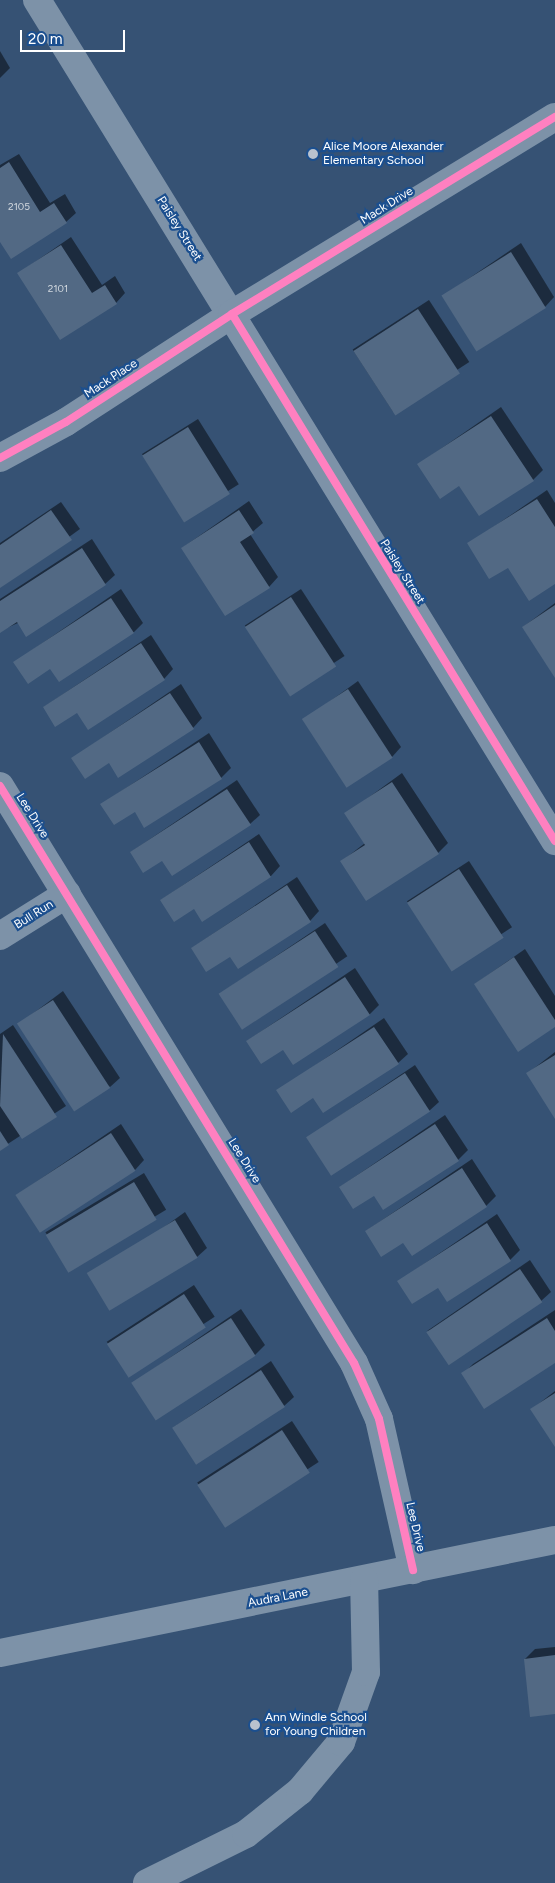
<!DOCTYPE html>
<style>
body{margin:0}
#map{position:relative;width:555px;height:1883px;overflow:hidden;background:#365274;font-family:Figtree,sans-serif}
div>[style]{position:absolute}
.shadow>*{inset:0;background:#0007;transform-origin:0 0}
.building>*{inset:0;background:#526984;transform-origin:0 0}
.minor>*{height:28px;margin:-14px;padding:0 14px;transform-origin:14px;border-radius:14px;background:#7d92a8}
.cycleway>*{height:8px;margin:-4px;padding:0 4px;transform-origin:4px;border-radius:4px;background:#ff80c0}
.dots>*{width:14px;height:14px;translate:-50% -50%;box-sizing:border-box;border:2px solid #1b4f8f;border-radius:50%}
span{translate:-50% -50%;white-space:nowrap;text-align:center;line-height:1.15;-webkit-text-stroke:4.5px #1b4f8f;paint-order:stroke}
.number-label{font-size:10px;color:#d4dae0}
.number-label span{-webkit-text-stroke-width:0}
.poi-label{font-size:12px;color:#fff}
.left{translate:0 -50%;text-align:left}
.street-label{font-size:12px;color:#fff}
.scale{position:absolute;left:20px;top:30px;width:105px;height:22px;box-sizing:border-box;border:2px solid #fff;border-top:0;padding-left:6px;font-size:15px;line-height:18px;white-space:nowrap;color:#fff;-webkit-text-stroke:4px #1b4f8f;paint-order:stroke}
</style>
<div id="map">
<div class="shadow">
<div style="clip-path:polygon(0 51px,10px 68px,0 78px)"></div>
<div style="clip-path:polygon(19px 154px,50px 203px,65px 194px,76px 213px,66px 222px,0 240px,0 165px)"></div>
<div style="clip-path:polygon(71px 237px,102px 285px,115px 276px,125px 293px,116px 303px,19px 273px)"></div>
<div style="clip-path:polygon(521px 243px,554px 297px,545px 307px,443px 296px)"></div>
<div style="left:429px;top:300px;width:74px;height:91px;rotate:57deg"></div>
<div style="clip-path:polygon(501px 407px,543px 470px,533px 480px,460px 485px,419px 464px)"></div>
<div style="left:198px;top:419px;width:77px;height:66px;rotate:58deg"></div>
<div style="clip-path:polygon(547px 490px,555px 503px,555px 583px,469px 544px)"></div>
<div style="clip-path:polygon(249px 501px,263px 523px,250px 534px,278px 577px,269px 587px,182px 548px)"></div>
<div style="clip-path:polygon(61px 502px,80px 529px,0 587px,0 543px)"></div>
<div style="clip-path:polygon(92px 539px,115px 575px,105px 584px,0 631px,0 599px)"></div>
<div style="clip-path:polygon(121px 589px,143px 623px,134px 632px,59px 681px,51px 668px,15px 662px)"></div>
<div style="left:301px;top:589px;width:80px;height:67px;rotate:57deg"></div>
<div style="clip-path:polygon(555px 603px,555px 676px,523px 627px)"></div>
<div style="clip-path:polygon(151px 635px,173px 669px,164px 679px,77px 711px,44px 707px)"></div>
<div style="clip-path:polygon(358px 681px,401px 747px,392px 757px,304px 720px)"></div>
<div style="clip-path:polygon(181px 684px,202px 718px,193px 728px,109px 762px,73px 758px)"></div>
<div style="clip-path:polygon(209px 733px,231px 768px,221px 778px,135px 810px,102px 804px)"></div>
<div style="clip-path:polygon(402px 773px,448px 843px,438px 853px,342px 861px,365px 843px,346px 814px)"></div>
<div style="clip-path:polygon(237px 780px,260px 815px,250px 824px,162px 859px,131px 852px)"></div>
<div style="clip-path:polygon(259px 834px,280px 866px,271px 876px,202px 920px,194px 908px,161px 900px)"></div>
<div style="left:469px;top:861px;width:79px;height:74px;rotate:57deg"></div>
<div style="clip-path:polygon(297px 877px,319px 911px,310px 921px,230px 955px,192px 948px)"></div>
<div style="left:325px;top:923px;width:40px;height:126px;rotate:56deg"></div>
<div style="clip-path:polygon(525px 949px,555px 996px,555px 1026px,475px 984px)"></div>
<div style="clip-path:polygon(355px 968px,379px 1005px,369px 1015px,284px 1048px,247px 1041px)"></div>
<div style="clip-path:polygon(63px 991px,120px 1078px,110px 1087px,19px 1024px)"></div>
<div style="clip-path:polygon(384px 1018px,408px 1054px,398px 1063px,314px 1096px,278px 1091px)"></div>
<div style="clip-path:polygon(13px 1025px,66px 1106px,0 1149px,0 1034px)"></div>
<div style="clip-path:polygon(555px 1052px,555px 1117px,528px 1073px)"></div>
<div style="clip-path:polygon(415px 1065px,439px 1102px,429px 1111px,307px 1138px)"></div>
<div style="clip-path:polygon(445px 1115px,468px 1150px,458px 1160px,374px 1194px,340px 1187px)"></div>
<div style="clip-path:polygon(121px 1124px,144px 1160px,135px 1170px,17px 1195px)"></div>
<div style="clip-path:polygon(472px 1159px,496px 1196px,486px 1206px,412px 1254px,403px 1241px,366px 1231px)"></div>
<div style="left:144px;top:1173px;width:43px;height:115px;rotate:59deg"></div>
<div style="clip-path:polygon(185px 1212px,207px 1248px,197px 1257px,92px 1279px)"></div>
<div style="clip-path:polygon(497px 1214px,520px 1250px,510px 1260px,448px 1300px,438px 1286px,399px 1281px)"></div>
<div style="clip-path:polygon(530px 1260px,551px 1292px,541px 1301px,427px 1331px)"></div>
<div style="left:194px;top:1285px;width:38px;height:104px;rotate:57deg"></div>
<div style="clip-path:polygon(241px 1309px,265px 1345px,255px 1355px,133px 1383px)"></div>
<div style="clip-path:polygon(555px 1310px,555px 1362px,463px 1374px,473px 1364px)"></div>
<div style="clip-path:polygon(271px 1361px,294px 1397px,284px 1406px,174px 1427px)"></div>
<div style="clip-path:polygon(555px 1391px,555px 1444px,532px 1409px)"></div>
<div style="left:292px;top:1421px;width:49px;height:113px;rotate:57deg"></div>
<div style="clip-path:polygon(555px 1647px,555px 1713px,525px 1659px,535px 1649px)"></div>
</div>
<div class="building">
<div style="clip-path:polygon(9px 162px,40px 212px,54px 203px,67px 223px,11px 259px,0 242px,0 168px)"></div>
<div style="clip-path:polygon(61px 245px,92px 293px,105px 285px,117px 304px,60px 340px,17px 273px)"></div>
<div style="left:511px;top:252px;width:66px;height:82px;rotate:58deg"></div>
<div style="left:418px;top:309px;width:77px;height:77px;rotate:57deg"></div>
<div style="clip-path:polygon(491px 416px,534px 481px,479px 516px,459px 486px,440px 499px,417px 464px)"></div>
<div style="left:188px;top:427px;width:79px;height:54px;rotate:58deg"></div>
<div style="clip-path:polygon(537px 499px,555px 527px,555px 584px,529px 601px,508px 568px,489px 579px,467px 543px)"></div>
<div style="clip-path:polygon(51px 510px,72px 540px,0 588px,0 545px)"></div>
<div style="clip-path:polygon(239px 510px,254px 533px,240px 542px,270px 588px,225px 616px,181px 548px)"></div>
<div style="clip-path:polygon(82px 548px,106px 585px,26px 637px,17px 622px,0 633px,0 601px)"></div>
<div style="left:291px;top:597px;width:83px;height:55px;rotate:57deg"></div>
<div style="clip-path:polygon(111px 598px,134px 633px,59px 682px,50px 669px,28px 684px,13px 662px)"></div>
<div style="clip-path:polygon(555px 605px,555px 678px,522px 627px)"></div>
<div style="clip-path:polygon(141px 643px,165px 680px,88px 730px,77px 713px,55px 727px,43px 707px)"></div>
<div style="left:348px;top:689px;width:82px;height:55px;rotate:57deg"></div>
<div style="clip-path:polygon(170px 693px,194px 729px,118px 778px,109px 763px,85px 779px,71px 758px)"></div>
<div style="clip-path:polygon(199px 742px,222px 779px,144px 828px,135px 812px,114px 825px,100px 804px)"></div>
<div style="clip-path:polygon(392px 782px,439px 854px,366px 901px,340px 861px,365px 845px,344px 813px)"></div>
<div style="clip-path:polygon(227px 789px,251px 825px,172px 876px,162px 861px,143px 873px,130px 852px)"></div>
<div style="clip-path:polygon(249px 842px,271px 877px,202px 922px,194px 909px,174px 922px,160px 900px)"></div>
<div style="left:459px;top:869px;width:82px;height:62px;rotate:57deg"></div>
<div style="clip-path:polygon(287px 885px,311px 922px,238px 969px,230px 957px,206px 972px,191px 948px)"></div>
<div style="left:315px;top:931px;width:43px;height:115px;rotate:57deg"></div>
<div style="clip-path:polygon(514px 957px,555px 1020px,555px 1027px,518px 1052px,474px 984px)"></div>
<div style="clip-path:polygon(345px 977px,370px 1015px,293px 1065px,283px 1050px,261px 1064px,246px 1041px)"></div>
<div style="left:53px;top:1000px;width:105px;height:43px;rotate:57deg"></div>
<div style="clip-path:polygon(374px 1027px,399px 1064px,323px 1113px,313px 1098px,291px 1113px,276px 1090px)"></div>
<div style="clip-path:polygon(3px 1034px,57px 1117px,22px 1139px,0 1106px)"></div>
<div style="clip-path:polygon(555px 1055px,555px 1119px,526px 1073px)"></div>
<div style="left:405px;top:1073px;width:46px;height:118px;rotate:57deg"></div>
<div style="clip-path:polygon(435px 1124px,459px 1161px,383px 1210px,374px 1196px,353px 1209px,339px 1187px)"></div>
<div style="clip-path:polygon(0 1131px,9px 1145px,0 1151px)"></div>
<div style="left:111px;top:1133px;width:45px;height:114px;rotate:57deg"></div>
<div style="clip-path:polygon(462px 1168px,487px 1207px,412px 1256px,403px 1243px,381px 1257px,365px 1231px)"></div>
<div style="left:134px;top:1182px;width:44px;height:103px;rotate:59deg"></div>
<div style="left:175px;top:1220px;width:44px;height:103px;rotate:59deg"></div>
<div style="clip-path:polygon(487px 1223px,511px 1261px,447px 1302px,438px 1288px,412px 1304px,397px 1281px)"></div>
<div style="left:520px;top:1269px;width:40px;height:113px;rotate:56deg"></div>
<div style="left:184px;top:1294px;width:40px;height:92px;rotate:57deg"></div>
<div style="left:231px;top:1318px;width:45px;height:119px;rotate:57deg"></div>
<div style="clip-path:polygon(547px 1318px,555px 1331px,555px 1363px,484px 1409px,461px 1373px)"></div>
<div style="left:261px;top:1370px;width:44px;height:106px;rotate:57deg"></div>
<div style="clip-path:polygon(555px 1393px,555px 1447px,530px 1409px)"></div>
<div style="left:282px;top:1430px;width:51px;height:101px;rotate:57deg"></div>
<div style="clip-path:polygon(555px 1655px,555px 1714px,530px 1717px,524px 1659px)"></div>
</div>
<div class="minor">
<div style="left:37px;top:0;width:988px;rotate:58.37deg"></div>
<div style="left:0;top:458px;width:75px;rotate:-28.6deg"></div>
<div style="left:66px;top:422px;width:198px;rotate:-33deg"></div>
<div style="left:232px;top:314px;width:378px;rotate:-31.4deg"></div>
<div style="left:0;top:786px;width:677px;rotate:58.47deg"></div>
<div style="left:354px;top:1363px;width:61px;rotate:65.9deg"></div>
<div style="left:379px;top:1419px;width:155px;rotate:77.3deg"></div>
<div style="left:0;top:936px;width:79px;rotate:-32.1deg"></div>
<div style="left:0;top:1653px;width:566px;rotate:-11.51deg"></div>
<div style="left:147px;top:1883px;width:110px;rotate:-26.3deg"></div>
<div style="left:246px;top:1834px;width:69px;rotate:-38.5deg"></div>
<div style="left:300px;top:1791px;width:64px;rotate:-50.1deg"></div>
<div style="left:341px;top:1742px;width:74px;rotate:-70.3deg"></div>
<div style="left:366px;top:1672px;width:92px;rotate:-91.2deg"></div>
</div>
<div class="cycleway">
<div style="left:232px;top:314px;width:618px;rotate:58.5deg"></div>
<div style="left:0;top:458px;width:75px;rotate:-28.6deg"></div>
<div style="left:66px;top:422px;width:198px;rotate:-33deg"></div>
<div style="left:232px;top:314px;width:378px;rotate:-31.4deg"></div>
<div style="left:0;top:786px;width:677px;rotate:58.47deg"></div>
<div style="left:354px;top:1363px;width:61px;rotate:65.9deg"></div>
<div style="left:379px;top:1419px;width:155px;rotate:77.3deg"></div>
</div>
<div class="dots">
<div style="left:313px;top:154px;background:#b9c2ce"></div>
<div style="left:255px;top:1725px;background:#b9c2ce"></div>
</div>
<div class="number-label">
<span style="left:19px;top:207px">2105</span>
<span style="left:58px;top:289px">2101</span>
</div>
<div class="poi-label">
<span class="left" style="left:323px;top:154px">Alice Moore Alexander<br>Elementary School</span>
<span class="left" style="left:265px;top:1725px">Ann Windle School<br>for Young Children</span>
</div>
<div class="street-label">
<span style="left:387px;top:206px;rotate:-32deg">Mack Drive</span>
<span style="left:179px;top:229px;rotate:58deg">Paisley Street</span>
<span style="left:111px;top:379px;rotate:-33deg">Mack Place</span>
<span style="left:402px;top:572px;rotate:58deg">Paisley Street</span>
<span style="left:32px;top:816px;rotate:58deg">Lee Drive</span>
<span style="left:34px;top:915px;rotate:-32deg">Bull Run</span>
<span style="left:244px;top:1161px;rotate:58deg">Lee Drive</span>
<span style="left:415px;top:1527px;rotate:77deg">Lee Drive</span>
<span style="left:278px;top:1598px;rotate:-11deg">Audra Lane</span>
</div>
<div class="scale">20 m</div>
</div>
